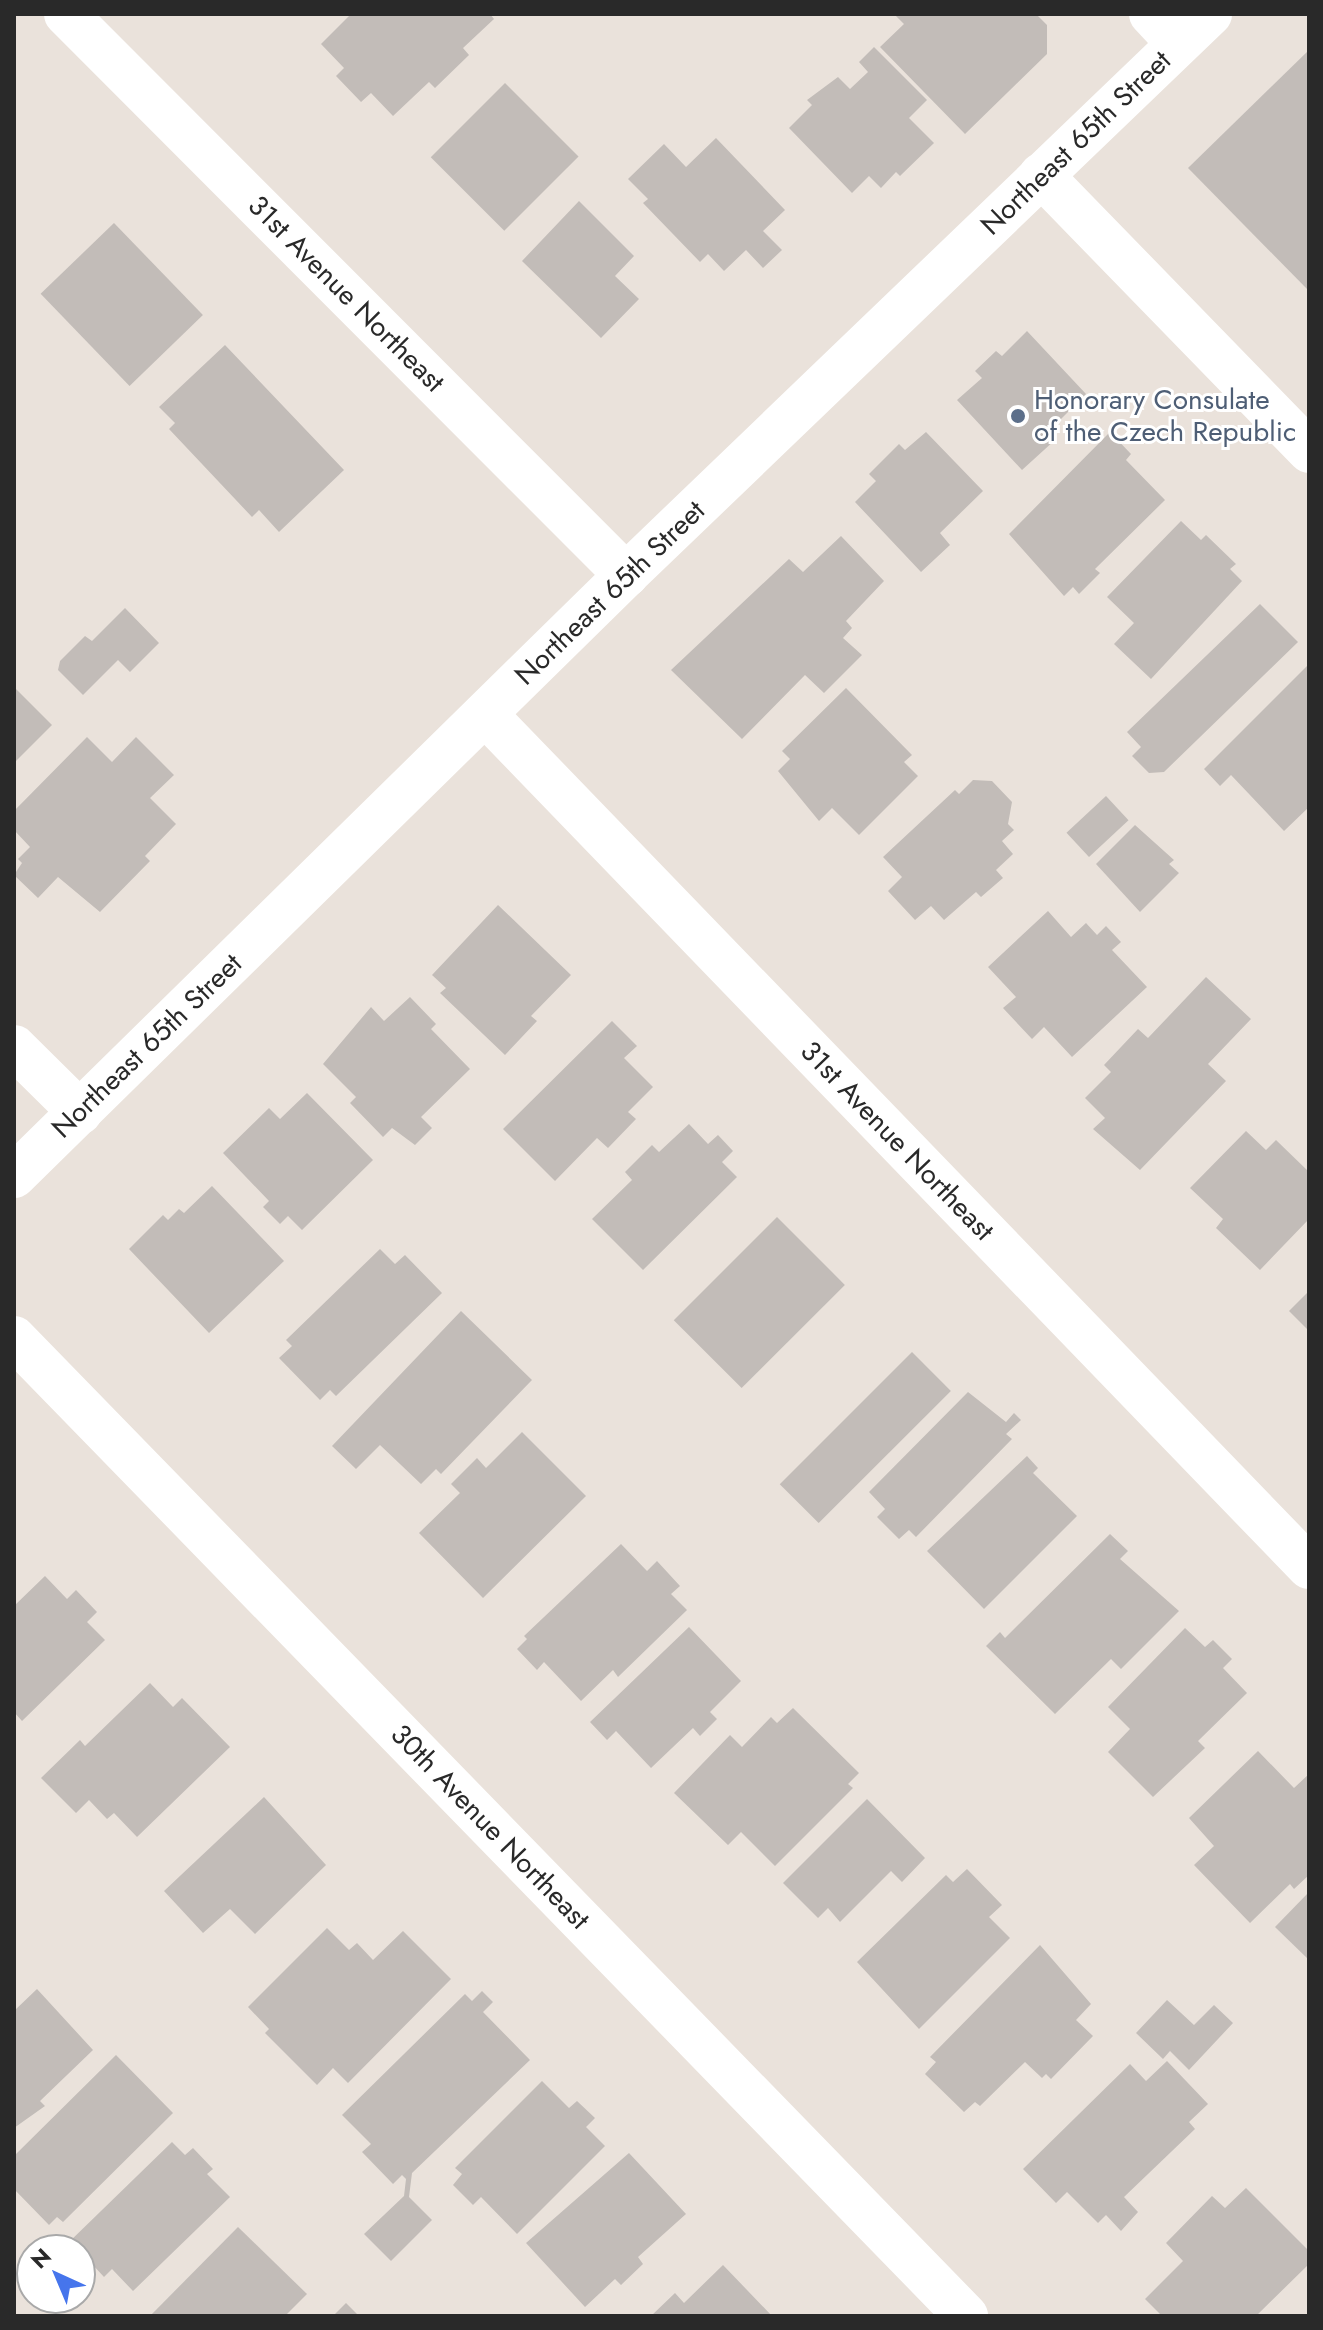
<!DOCTYPE html>
<style>
body{margin:0}
#map{position:relative;width:1323px;height:2330px;overflow:hidden;background:#eae2db;font-family:Jost,sans-serif}
div>[style]{position:absolute}
.building>*{inset:0;background:#c2bcb8;transform-origin:0 0}
.minor>*{height:44px;margin:-22px;padding:0 22px;transform-origin:22px;border-radius:22px;background:#fff}
.secondary>*{height:44px;margin:-22px;padding:0 22px;transform-origin:22px;border-radius:22px;background:#fff}
.dots>*{width:22px;height:22px;translate:-50% -50%;box-sizing:border-box;border:4px solid #fff;border-radius:50%}
span{translate:-50% -50%;white-space:nowrap;text-align:center;line-height:1.15;-webkit-text-stroke:6px #fff;paint-order:stroke}
.street-label{font-size:28px;color:#292929}
.service-label{font-size:28px;color:#4e5e75}
.left{translate:0 -50%;text-align:left}
.frame{position:absolute;inset:0;border:16px solid #292929;pointer-events:none}
.north{position:absolute;left:16px;top:2234px;width:80px;height:80px;box-sizing:border-box;background:#fff;border:2px solid #a9a9a9;border-radius:50%;rotate:316deg;font-size:22px;font-weight:700;line-height:32px;text-align:center;color:#292929}
.north::after{content:'';display:block;margin:auto;width:28px;height:36px;background:#4675ec;clip-path:polygon(50% 0,100% 100%,50% 72%,0 100%)}
</style>
<div id="map">
<div class="building">
<div style="clip-path:polygon(351px 14px,490px 14px,494px 19px,463px 48px,469px 55px,435px 88px,429px 82px,393px 116px,371px 93px,361px 102px,336px 76px,344px 68px,321px 44px)"></div>
<div style="clip-path:polygon(894px 14px,1036px 14px,1047px 25px,1047px 54px,965px 134px,880px 47px,904px 24px)"></div>
<div style="clip-path:polygon(874px 47px,927px 100px,909px 118px,934px 143px,900px 176px,896px 172px,881px 188px,869px 176px,852px 193px,789px 128px,812px 105px,807px 100px,838px 77px,850px 89px,868px 72px,859px 62px)"></div>
<div style="clip-path:polygon(1309px 50px,1309px 291px,1188px 168px)"></div>
<div style="left:505px;top:83px;width:104px;height:105px;rotate:45deg"></div>
<div style="clip-path:polygon(716px 138px,785px 210px,763px 231px,782px 250px,763px 268px,746px 250px,724px 271px,708px 254px,700px 262px,643px 203px,648px 199px,628px 179px,664px 144px,686px 167px)"></div>
<div style="clip-path:polygon(579px 201px,634px 256px,615px 276px,639px 299px,601px 338px,522px 261px)"></div>
<div style="left:114px;top:223px;width:128px;height:102px;rotate:46deg"></div>
<div style="clip-path:polygon(1027px 331px,1086px 394px,1048px 432px,1055px 440px,1022px 470px,957px 400px,982px 378px,975px 371px,996px 351px,1002px 356px)"></div>
<div style="clip-path:polygon(225px 345px,344px 470px,279px 532px,259px 510px,252px 517px,169px 429px,175px 423px,159px 407px)"></div>
<div style="clip-path:polygon(926px 432px,983px 491px,940px 533px,950px 545px,921px 572px,855px 502px,876px 481px,869px 474px,899px 444px,905px 450px)"></div>
<div style="clip-path:polygon(1110px 432px,1131px 454px,1126px 460px,1165px 500px,1095px 569px,1100px 573px,1079px 594px,1073px 587px,1064px 596px,1009px 534px)"></div>
<div style="clip-path:polygon(1181px 521px,1201px 540px,1206px 535px,1236px 564px,1230px 569px,1242px 581px,1151px 679px,1114px 644px,1134px 623px,1107px 597px)"></div>
<div style="clip-path:polygon(841px 536px,884px 581px,846px 621px,852px 628px,843px 638px,862px 655px,824px 693px,805px 675px,742px 739px,671px 670px,789px 559px,803px 572px)"></div>
<div style="clip-path:polygon(1260px 604px,1298px 642px,1164px 772px,1149px 773px,1132px 756px,1141px 747px,1127px 732px)"></div>
<div style="clip-path:polygon(125px 608px,159px 643px,130px 672px,118px 660px,83px 695px,58px 670px,60px 661px,85px 636px,92px 641px)"></div>
<div style="clip-path:polygon(1309px 664px,1309px 807px,1284px 831px,1231px 775px,1220px 786px,1204px 769px)"></div>
<div style="clip-path:polygon(14px 687px,52px 725px,14px 763px)"></div>
<div style="clip-path:polygon(846px 688px,912px 755px,904px 762px,918px 776px,859px 835px,832px 808px,819px 821px,778px 771px,790px 759px,782px 751px)"></div>
<div style="clip-path:polygon(87px 737px,112px 762px,136px 737px,174px 775px,150px 798px,176px 824px,145px 856px,150px 861px,100px 912px,58px 877px,38px 898px,14px 875px,22px 863px,18px 859px,30px 847px,14px 830px,14px 811px)"></div>
<div style="clip-path:polygon(973px 780px,992px 781px,1012px 802px,1008px 824px,1014px 830px,1002px 841px,1013px 854px,996px 870px,1003px 878px,981px 897px,976px 892px,944px 920px,931px 906px,915px 920px,888px 891px,902px 877px,883px 857px,955px 790px,959px 794px)"></div>
<div style="left:1106px;top:796px;width:33px;height:54px;rotate:47deg"></div>
<div style="clip-path:polygon(1135px 825px,1174px 860px,1169px 864px,1179px 873px,1140px 912px,1096px 864px)"></div>
<div style="clip-path:polygon(498px 905px,571px 975px,531px 1016px,537px 1021px,505px 1055px,440px 993px,446px 988px,432px 975px)"></div>
<div style="clip-path:polygon(1048px 911px,1071px 937px,1086px 923px,1097px 935px,1106px 926px,1121px 942px,1112px 950px,1147px 987px,1072px 1057px,1044px 1027px,1032px 1039px,1003px 1008px,1016px 997px,988px 967px)"></div>
<div style="clip-path:polygon(1206px 977px,1251px 1019px,1208px 1064px,1226px 1081px,1140px 1170px,1093px 1129px,1105px 1118px,1085px 1098px,1111px 1072px,1104px 1065px,1138px 1029px,1148px 1038px)"></div>
<div style="clip-path:polygon(410px 997px,436px 1024px,431px 1029px,470px 1069px,421px 1117px,432px 1128px,415px 1145px,392px 1128px,383px 1137px,350px 1103px,356px 1097px,323px 1064px,371px 1007px,384px 1021px)"></div>
<div style="clip-path:polygon(612px 1021px,637px 1046px,624px 1058px,653px 1087px,628px 1112px,636px 1119px,608px 1148px,597px 1138px,555px 1181px,503px 1129px)"></div>
<div style="clip-path:polygon(307px 1093px,373px 1160px,302px 1230px,288px 1216px,280px 1224px,263px 1207px,269px 1201px,223px 1153px,269px 1108px,280px 1119px)"></div>
<div style="clip-path:polygon(689px 1124px,708px 1144px,718px 1135px,733px 1151px,722px 1162px,737px 1177px,643px 1270px,592px 1219px,632px 1180px,625px 1172px,652px 1145px,659px 1152px)"></div>
<div style="clip-path:polygon(1246px 1131px,1266px 1150px,1276px 1140px,1309px 1172px,1309px 1219px,1260px 1270px,1216px 1228px,1223px 1219px,1190px 1188px)"></div>
<div style="clip-path:polygon(212px 1186px,284px 1261px,209px 1333px,129px 1249px,163px 1215px,168px 1220px,179px 1209px,184px 1213px)"></div>
<div style="left:777px;top:1217px;width:96px;height:146px;rotate:45deg"></div>
<div style="clip-path:polygon(380px 1249px,395px 1264px,405px 1255px,442px 1293px,336px 1396px,330px 1390px,320px 1400px,279px 1358px,292px 1346px,286px 1340px)"></div>
<div style="clip-path:polygon(1309px 1291px,1309px 1331px,1289px 1311px)"></div>
<div style="clip-path:polygon(461px 1311px,532px 1380px,441px 1474px,436px 1469px,421px 1484px,380px 1445px,356px 1469px,332px 1446px)"></div>
<div style="left:912px;top:1352px;width:55px;height:187px;rotate:45deg"></div>
<div style="clip-path:polygon(968px 1392px,1006px 1422px,1014px 1413px,1021px 1420px,1006px 1434px,1012px 1439px,916px 1537px,909px 1530px,899px 1539px,877px 1517px,885px 1509px,869px 1492px)"></div>
<div style="clip-path:polygon(522px 1432px,586px 1496px,483px 1598px,419px 1533px,460px 1493px,451px 1484px,477px 1458px,486px 1468px)"></div>
<div style="clip-path:polygon(1027px 1456px,1038px 1468px,1033px 1473px,1077px 1516px,984px 1609px,927px 1551px)"></div>
<div style="clip-path:polygon(1110px 1534px,1128px 1551px,1120px 1559px,1179px 1611px,1121px 1669px,1111px 1659px,1055px 1714px,986px 1646px,1000px 1632px,1005px 1638px)"></div>
<div style="clip-path:polygon(621px 1544px,647px 1571px,657px 1561px,680px 1586px,671px 1594px,687px 1610px,618px 1677px,613px 1670px,581px 1701px,544px 1662px,537px 1670px,517px 1649px,527px 1639px,524px 1636px)"></div>
<div style="clip-path:polygon(45px 1576px,67px 1599px,76px 1590px,97px 1612px,87px 1622px,105px 1640px,22px 1721px,14px 1712px,14px 1606px)"></div>
<div style="clip-path:polygon(689px 1627px,741px 1681px,710px 1712px,717px 1719px,700px 1736px,693px 1728px,651px 1768px,616px 1731px,607px 1740px,590px 1722px)"></div>
<div style="clip-path:polygon(1185px 1628px,1205px 1647px,1213px 1640px,1232px 1659px,1223px 1668px,1247px 1693px,1198px 1741px,1205px 1748px,1153px 1797px,1108px 1752px,1130px 1729px,1108px 1707px)"></div>
<div style="clip-path:polygon(150px 1683px,173px 1707px,182px 1698px,230px 1747px,137px 1837px,114px 1813px,107px 1819px,89px 1800px,76px 1813px,41px 1778px,80px 1740px,85px 1746px)"></div>
<div style="clip-path:polygon(793px 1708px,859px 1773px,848px 1784px,853px 1788px,775px 1866px,741px 1832px,728px 1845px,674px 1793px,730px 1735px,742px 1747px,771px 1717px,777px 1723px)"></div>
<div style="clip-path:polygon(1258px 1751px,1294px 1788px,1309px 1774px,1309px 1875px,1294px 1889px,1290px 1884px,1250px 1923px,1194px 1865px,1214px 1846px,1189px 1818px)"></div>
<div style="clip-path:polygon(264px 1797px,326px 1865px,255px 1934px,230px 1909px,203px 1933px,164px 1891px)"></div>
<div style="clip-path:polygon(867px 1799px,925px 1858px,902px 1882px,891px 1871px,840px 1922px,828px 1908px,818px 1918px,783px 1883px)"></div>
<div style="clip-path:polygon(967px 1869px,1002px 1905px,989px 1917px,1010px 1938px,919px 2029px,857px 1962px,946px 1875px,953px 1882px)"></div>
<div style="clip-path:polygon(1309px 1892px,1309px 1960px,1275px 1927px)"></div>
<div style="clip-path:polygon(327px 1928px,349px 1950px,357px 1943px,373px 1960px,403px 1931px,451px 1979px,348px 2083px,333px 2068px,317px 2085px,265px 2033px,269px 2029px,248px 2007px)"></div>
<div style="clip-path:polygon(1040px 1945px,1091px 2004px,1076px 2020px,1093px 2036px,1051px 2079px,1046px 2074px,1042px 2078px,1025px 2062px,980px 2106px,975px 2102px,964px 2112px,925px 2074px,936px 2062px,930px 2057px)"></div>
<div style="clip-path:polygon(37px 1989px,93px 2050px,40px 2101px,45px 2106px,14px 2128px,14px 2011px)"></div>
<div style="clip-path:polygon(482px 1991px,493px 2002px,483px 2012px,530px 2060px,412px 2173px,409px 2197px,432px 2220px,391px 2261px,364px 2234px,404px 2196px,406px 2179px,402px 2175px,393px 2184px,362px 2152px,371px 2144px,342px 2115px,465px 1994px,472px 2001px)"></div>
<div style="clip-path:polygon(1167px 2000px,1194px 2025px,1214px 2005px,1233px 2023px,1189px 2070px,1170px 2051px,1163px 2059px,1136px 2033px)"></div>
<div style="clip-path:polygon(116px 2055px,173px 2113px,63px 2222px,57px 2217px,49px 2225px,14px 2189px,14px 2156px)"></div>
<div style="clip-path:polygon(1167px 2061px,1208px 2104px,1189px 2122px,1195px 2129px,1124px 2197px,1138px 2212px,1121px 2231px,1106px 2215px,1098px 2223px,1067px 2192px,1056px 2203px,1023px 2169px,1130px 2064px,1146px 2081px)"></div>
<div style="clip-path:polygon(542px 2081px,569px 2108px,577px 2101px,595px 2118px,586px 2127px,605px 2146px,517px 2234px,481px 2197px,473px 2205px,453px 2185px,462px 2174px,455px 2168px)"></div>
<div style="clip-path:polygon(172px 2142px,185px 2155px,193px 2148px,213px 2169px,207px 2174px,230px 2197px,133px 2291px,112px 2269px,104px 2277px,92px 2264px,88px 2268px,80px 2260px,80px 2250px,66px 2245px)"></div>
<div style="clip-path:polygon(629px 2153px,686px 2214px,638px 2257px,643px 2264px,621px 2285px,615px 2279px,585px 2307px,526px 2243px)"></div>
<div style="clip-path:polygon(1246px 2188px,1309px 2251px,1309px 2264px,1256px 2316px,1162px 2316px,1145px 2299px,1183px 2261px,1166px 2243px,1212px 2196px,1225px 2208px)"></div>
<div style="clip-path:polygon(238px 2227px,307px 2294px,285px 2316px,150px 2316px)"></div>
<div style="clip-path:polygon(723px 2265px,772px 2316px,651px 2316px,675px 2293px,684px 2303px)"></div>
<div style="clip-path:polygon(346px 2303px,359px 2316px,333px 2316px)"></div>
</div>
<div class="minor">
<div style="left:66px;top:14px;width:793px;rotate:45.05deg"></div>
<div style="left:1151px;top:14px;width:40px;rotate:47deg"></div>
<div style="left:1041px;top:175px;width:385px;rotate:45.8deg"></div>
<div style="left:485px;top:714px;width:1186px;rotate:45.99deg"></div>
<div style="left:14px;top:1047px;width:93px;rotate:44.6deg"></div>
<div style="left:14px;top:1338px;width:1365px;rotate:45.77deg"></div>
</div>
<div class="secondary">
<div style="left:14px;top:1176px;width:858px;rotate:-44.48deg"></div>
<div style="left:626px;top:575px;width:810px;rotate:-43.85deg"></div>
</div>
<div class="dots">
<div style="left:1018px;top:416px;background:#5c6f8a"></div>
</div>
<div class="street-label">
<span style="left:1076px;top:143px;rotate:-44deg">Northeast 65th Street</span>
<span style="left:346px;top:294px;rotate:45deg">31st Avenue Northeast</span>
<span style="left:610px;top:593px;rotate:-44deg">Northeast 65th Street</span>
<span style="left:147px;top:1046px;rotate:-44deg">Northeast 65th Street</span>
<span style="left:897px;top:1141px;rotate:46deg">31st Avenue Northeast</span>
<span style="left:490px;top:1827px;rotate:46deg">30th Avenue Northeast</span>
</div>
<div class="service-label">
<span class="left" style="left:1034px;top:416px">Honorary Consulate<br>of the Czech Republic</span>
</div>
<div class="frame"></div>
<div class="north">N</div>
</div>
